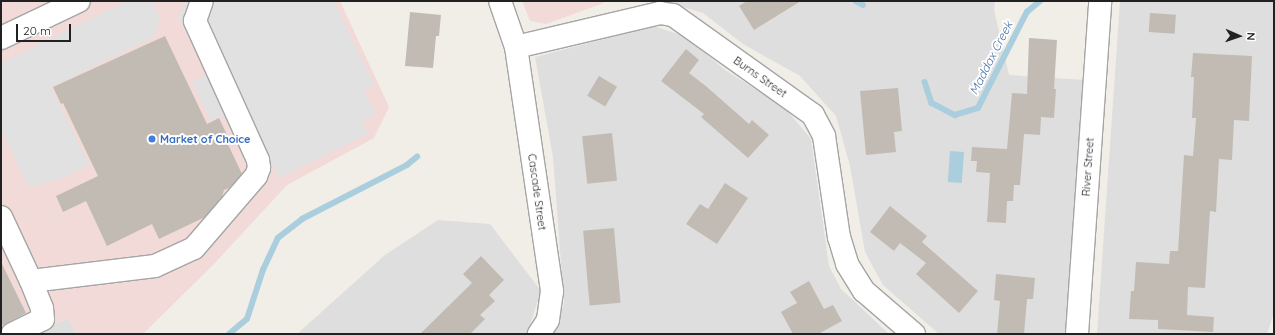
<!DOCTYPE html>
<style>
body{margin:0}
#map{position:relative;width:1275px;height:335px;overflow:hidden;background:#f1eee8;font-family:Quicksand,sans-serif}
div>[style]{position:absolute}
.residential>*{inset:0;background:#dfdede}
.commercial>*{inset:0;background:#f1dad8}
.parking>*{inset:0;background:#e1e1e1}
.water>*{inset:0;background:#aacedd;transform-origin:0 0}
.stream>*{height:5.5px;margin:-2.75px;padding:0 2.75px;transform-origin:2.75px;border-radius:2.75px;background:#aacedd}
.building>*{inset:0;background:#c2bbb4;transform-origin:0 0}
.roads{filter:drop-shadow(1px 0 #a5a5a5) drop-shadow(-1px 0 #a5a5a5) drop-shadow(0 1px #a5a5a5) drop-shadow(0 -1px #a5a5a5)}
.minor>*{height:22px;margin:-11px;padding:0 11px;transform-origin:11px;border-radius:11px;background:#fff}
.dots>*{width:11px;height:11px;translate:-50% -50%;box-sizing:border-box;border:2px solid #fff;border-radius:50%}
span{translate:-50% -50%;white-space:nowrap;text-align:center;line-height:1.15;-webkit-text-stroke:4px #fff;paint-order:stroke}
.street-label{font-size:11px;color:#212121}
.shop-label{font-size:11px;color:#366cbe;font-weight:700}
.left{translate:0 -50%;text-align:left}
.water-label{font-size:12px;color:#4b74a7;font-style:italic}
.frame{position:absolute;inset:0;border:2px solid #212121;pointer-events:none}
.north{position:absolute;left:1219px;top:16px;width:40px;height:40px;-webkit-text-stroke:3px #fff;paint-order:stroke;rotate:92deg;font-size:11px;font-weight:700;line-height:16px;text-align:center;color:#212121}
.north::after{content:'';display:block;margin:auto;width:14px;height:18px;background:#212121;clip-path:polygon(50% 0,100% 100%,50% 72%,0 100%)}
.scale{position:absolute;left:16px;top:24px;width:55px;height:18px;box-sizing:border-box;border:2px solid #212121;border-top:0;padding-left:5px;font-size:12px;line-height:14px;white-space:nowrap;color:#212121;-webkit-text-stroke:3px #fff;paint-order:stroke}
</style>
<div id="map">
<div class="residential">
<div style="clip-path:polygon(662px 1px,995px 1px,994px 10px,1009px 75px,1086px 80px,1068px 334px,939px 334px,883px 285px,865px 252px,850px 166px,836px 116px,800px 76px,743px 44px,703px 13px)"></div>
<div style="clip-path:polygon(1120px 1px,1274px 1px,1274px 313px,1267px 334px,1097px 334px)"></div>
<div style="clip-path:polygon(654px 26px,686px 37px,725px 70px,785px 108px,811px 139px,829px 266px,841px 289px,889px 334px,552px 334px,564px 303px,553px 157px,535px 57px)"></div>
<div style="clip-path:polygon(438px 220px,490px 224px,541px 291px,527px 334px,297px 334px,385px 255px)"></div>
<div style="clip-path:polygon(68px 318px,76px 334px,35px 334px)"></div>
</div>
<div class="commercial">
<div style="clip-path:polygon(1px 1px,340px 1px,389px 107px,374px 138px,287px 185px,214px 264px,143px 334px,76px 334px,68px 318px,35px 334px,1px 334px)"></div>
<div style="clip-path:polygon(522px 1px,604px 1px,604px 3px,546px 24px,530px 21px)"></div>
</div>
<div class="parking">
<div style="clip-path:polygon(127px 1px,152px 2px,160px 18px,154px 37px,51px 87px,89px 165px,63px 178px,29px 187px,1px 129px,1px 63px)"></div>
<div style="clip-path:polygon(186px 1px,334px 1px,374px 85px,364px 90px,376px 114px,362px 121px,368px 134px,279px 178px,273px 166px,249px 162px,226px 114px,211px 121px,192px 82px,207px 74px,178px 16px)"></div>
</div>
<div class="water">
<div style="left:950px;top:151px;width:14px;height:31px;rotate:4deg"></div>
</div>
<div class="stream">
<div style="left:856px;top:1px;width:8px;rotate:30deg"></div>
<div style="left:925px;top:82px;width:22px;rotate:72deg"></div>
<div style="left:932px;top:103px;width:26px;rotate:28deg"></div>
<div style="left:955px;top:115px;width:24px;rotate:-17deg"></div>
<div style="left:978px;top:108px;width:108px;rotate:-63deg"></div>
<div style="left:1027px;top:12px;width:17px;rotate:-40deg"></div>
<div style="left:229px;top:334px;width:23px;rotate:-40deg"></div>
<div style="left:247px;top:319px;width:52px;rotate:-71.9deg"></div>
<div style="left:263px;top:270px;width:35px;rotate:-65deg"></div>
<div style="left:278px;top:238px;width:31px;rotate:-38deg"></div>
<div style="left:302px;top:219px;width:118px;rotate:-27.2deg"></div>
<div style="left:407px;top:165px;width:13px;rotate:-39deg"></div>
</div>
<div class="building">
<div style="clip-path:polygon(747px 1px,801px 1px,754px 30px,739px 6px)"></div>
<div style="clip-path:polygon(410px 12px,441px 15px,439px 36px,436px 36px,433px 68px,405px 66px)"></div>
<div style="left:1150px;top:13px;width:26px;height:19px;rotate:4deg"></div>
<div style="clip-path:polygon(165px 36px,207px 124px,219px 118px,228px 137px,225px 138px,242px 174px,229px 188px,224px 190px,222px 197px,205px 217px,159px 239px,152px 224px,107px 246px,86px 201px,63px 212px,56px 196px,98px 176px,63px 103px,61px 104px,53px 87px)"></div>
<div style="clip-path:polygon(1029px 38px,1057px 40px,1054px 89px,1056px 89px,1054px 118px,1041px 117px,1040px 135px,1024px 134px,1020px 185px,1014px 185px,1013px 201px,1007px 201px,1006px 223px,987px 222px,990px 173px,976px 172px,977px 161px,971px 161px,972px 147px,1007px 149px,1012px 93px,1027px 94px)"></div>
<div style="clip-path:polygon(686px 49px,699px 60px,689px 73px,707px 87px,749px 124px,752px 120px,769px 135px,748px 158px,701px 117px,704px 114px,661px 81px)"></div>
<div style="clip-path:polygon(1193px 53px,1252px 56px,1249px 121px,1234px 120px,1232px 160px,1219px 159px,1216px 212px,1210px 211px,1205px 288px,1188px 287px,1187px 315px,1214px 317px,1213px 332px,1158px 329px,1158px 320px,1129px 319px,1131px 291px,1134px 291px,1136px 262px,1169px 264px,1170px 251px,1178px 251px,1184px 155px,1193px 156px,1196px 118px,1192px 118px,1194px 77px,1191px 77px)"></div>
<div style="left:599px;top:76px;width:21px;height:23px;rotate:31deg"></div>
<div style="clip-path:polygon(898px 88px,902px 131px,894px 132px,896px 152px,866px 155px,860px 91px)"></div>
<div style="left:612px;top:133px;width:48px;height:30px;rotate:84deg"></div>
<div style="clip-path:polygon(725px 183px,748px 198px,717px 244px,686px 224px,700px 204px,708px 209px)"></div>
<div style="clip-path:polygon(890px 206px,927px 236px,922px 242px,978px 291px,959px 313px,916px 274px,926px 263px,900px 243px,894px 251px,870px 232px)"></div>
<div style="left:614px;top:228px;width:75px;height:31px;rotate:85deg"></div>
<div style="clip-path:polygon(481px 256px,504px 280px,489px 295px,495px 301px,480px 315px,485px 319px,470px 334px,420px 334px,472px 283px,463px 274px)"></div>
<div style="clip-path:polygon(1px 262px,26px 313px,1px 326px)"></div>
<div style="clip-path:polygon(996px 274px,1035px 278px,1033px 299px,1027px 299px,1024px 334px,997px 334px,1000px 301px,994px 300px)"></div>
<div style="clip-path:polygon(809px 281px,824px 309px,833px 305px,842px 321px,818px 334px,793px 334px,781px 312px,797px 303px,790px 292px)"></div>
</div>
<div class="roads">
<div class="minor">
<div style="left:500px;top:1px;width:49px;rotate:70.8deg"></div>
<div style="left:516px;top:47px;width:247px;rotate:81.6deg"></div>
<div style="left:552px;top:291px;width:29px;rotate:98deg"></div>
<div style="left:548px;top:320px;width:17px;rotate:123deg"></div>
<div style="left:1px;top:38px;width:86px;rotate:-25.4deg"></div>
<div style="left:516px;top:47px;width:148px;rotate:-13.3deg"></div>
<div style="left:660px;top:13px;width:13px;rotate:9deg"></div>
<div style="left:673px;top:15px;width:172px;rotate:35.5deg"></div>
<div style="left:813px;top:115px;width:24px;rotate:62deg"></div>
<div style="left:824px;top:136px;width:102px;rotate:81.6deg"></div>
<div style="left:839px;top:237px;width:28px;rotate:73deg"></div>
<div style="left:847px;top:264px;width:32px;rotate:58deg"></div>
<div style="left:864px;top:291px;width:66px;rotate:40.7deg"></div>
<div style="left:1px;top:217px;width:71px;rotate:64.9deg"></div>
<div style="left:31px;top:281px;width:29px;rotate:68deg"></div>
<div style="left:42px;top:308px;width:11px;rotate:85deg"></div>
<div style="left:43px;top:319px;width:34px;rotate:154deg"></div>
<div style="left:31px;top:281px;width:125px;rotate:-6.9deg"></div>
<div style="left:155px;top:266px;width:43px;rotate:-24.8deg"></div>
<div style="left:194px;top:248px;width:95px;rotate:-49.3deg"></div>
<div style="left:256px;top:176px;width:9px;rotate:-69deg"></div>
<div style="left:259px;top:168px;width:8px;rotate:-97deg"></div>
<div style="left:258px;top:160px;width:153px;rotate:-114.4deg"></div>
<div style="left:195px;top:21px;width:21px;rotate:-71deg"></div>
<div style="left:1077px;top:334px;width:334px;rotate:-86deg"></div>
</div>
</div>
<div class="dots">
<div style="left:152px;top:139px;background:#3f7fe0"></div>
</div>
<div class="street-label">
<span style="left:760px;top:77px;rotate:35deg">Burns Street</span>
<span style="left:1088px;top:167px;rotate:-86deg">River Street</span>
<span style="left:537px;top:192px;rotate:82deg">Cascade Street</span>
</div>
<div class="shop-label">
<span class="left" style="left:160px;top:139px">Market of Choice</span>
</div>
<div class="water-label">
<span style="left:991px;top:58px;rotate:-63deg">Maddax Creek</span>
</div>
<div class="frame"></div>
<div class="north">N</div>
<div class="scale">20 m</div>
</div>
